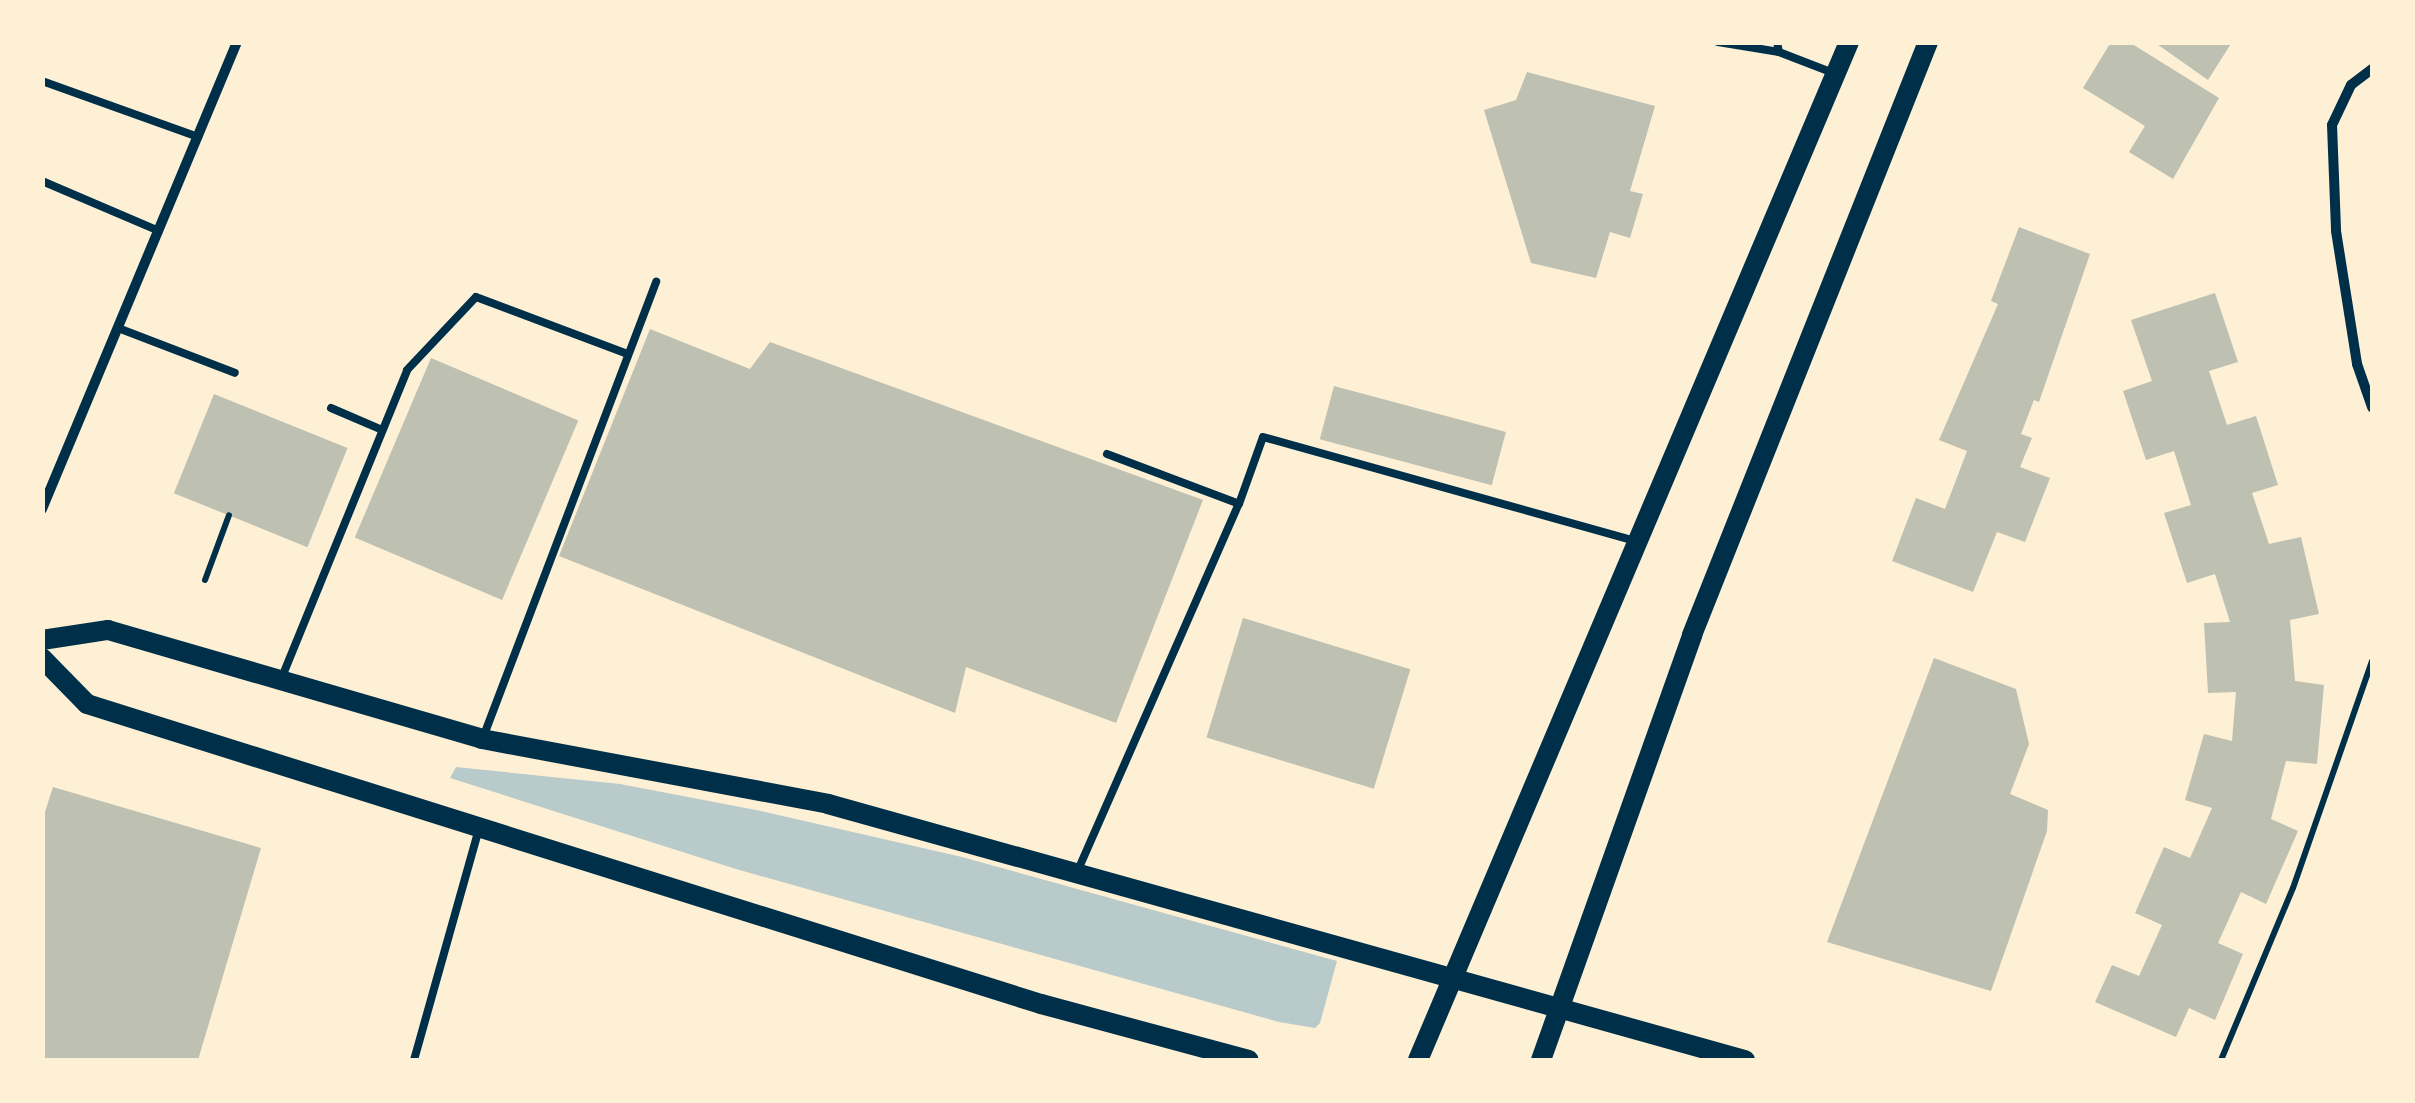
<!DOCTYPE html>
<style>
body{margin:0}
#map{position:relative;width:2415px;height:1103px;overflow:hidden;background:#fdf0d5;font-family:"Times New Roman",serif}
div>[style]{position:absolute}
.green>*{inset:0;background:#b9caca}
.building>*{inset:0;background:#bec0b2;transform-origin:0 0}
.path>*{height:6px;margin:-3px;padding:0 3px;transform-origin:3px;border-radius:3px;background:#003049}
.service>*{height:8px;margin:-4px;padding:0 4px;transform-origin:4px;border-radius:4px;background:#003049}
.minor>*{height:10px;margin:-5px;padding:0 5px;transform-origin:5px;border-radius:5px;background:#003049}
.secondary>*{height:20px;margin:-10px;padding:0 10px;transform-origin:10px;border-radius:10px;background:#003049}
span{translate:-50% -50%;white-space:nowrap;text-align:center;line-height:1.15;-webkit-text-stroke:10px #fdf0d5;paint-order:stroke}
.frame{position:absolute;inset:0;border:45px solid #fdf0d5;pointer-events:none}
</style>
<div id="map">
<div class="green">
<div style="clip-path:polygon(456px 767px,620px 784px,756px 810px,962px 857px,1337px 961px,1320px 1023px,1315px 1028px,1279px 1022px,736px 869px,450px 778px)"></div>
</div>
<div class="building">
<div style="clip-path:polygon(2111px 42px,2129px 42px,2219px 98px,2173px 179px,2129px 152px,2145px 126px,2083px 88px)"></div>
<div style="clip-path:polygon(2154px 42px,2232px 42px,2208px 80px)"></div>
<div style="clip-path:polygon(1527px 72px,1655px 106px,1630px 191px,1643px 194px,1630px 238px,1610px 232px,1596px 278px,1531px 263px,1484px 110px,1516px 100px)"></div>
<div style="clip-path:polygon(2019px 227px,2090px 254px,2039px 402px,2034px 400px,2021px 434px,2032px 438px,2020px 467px,2050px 478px,2025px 542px,1997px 532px,1973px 592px,1892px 561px,1916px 498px,1945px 509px,1967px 451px,1939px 440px,1998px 304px,1991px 301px)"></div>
<div style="clip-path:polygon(2215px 293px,2238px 362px,2209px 371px,2227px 425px,2256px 416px,2278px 485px,2252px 493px,2269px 544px,2301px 537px,2319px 614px,2290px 620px,2295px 681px,2324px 685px,2317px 764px,2286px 761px,2271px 819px,2298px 831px,2266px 904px,2241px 892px,2218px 943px,2243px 954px,2215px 1020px,2189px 1008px,2176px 1037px,2095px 1002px,2112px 965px,2139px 976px,2162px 925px,2135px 913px,2164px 847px,2190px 858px,2212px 808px,2185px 800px,2204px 734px,2232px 741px,2236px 692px,2208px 693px,2204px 623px,2230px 622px,2215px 574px,2187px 583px,2164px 513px,2191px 505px,2174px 451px,2146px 460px,2123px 391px,2152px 381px,2131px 320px)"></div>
<div style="clip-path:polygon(650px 329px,750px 369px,770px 342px,1203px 500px,1116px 723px,966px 667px,955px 713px,559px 556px)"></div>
<div style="left:431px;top:358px;width:160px;height:195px;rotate:23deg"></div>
<div style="left:1334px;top:386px;width:178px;height:55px;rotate:15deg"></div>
<div style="left:214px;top:394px;width:144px;height:107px;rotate:22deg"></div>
<div style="left:1243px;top:618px;width:175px;height:125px;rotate:17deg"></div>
<div style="clip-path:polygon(1934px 658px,2016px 689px,2029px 744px,2010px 794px,2048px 810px,2047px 831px,1991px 991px,1827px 942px)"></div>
<div style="clip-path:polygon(53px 787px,261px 848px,198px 1060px,42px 1060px,42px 821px)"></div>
</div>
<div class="path">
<div style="left:205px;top:580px;width:69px;rotate:-69.7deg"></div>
<div style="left:2221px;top:1060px;width:186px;rotate:-67.3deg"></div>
<div style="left:2293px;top:888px;width:240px;rotate:-70.8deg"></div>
</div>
<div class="service">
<div style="left:1718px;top:42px;width:62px;rotate:9.3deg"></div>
<div style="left:1777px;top:42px;width:10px;rotate:79deg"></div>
<div style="left:1779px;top:52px;width:61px;rotate:21.1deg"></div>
<div style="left:42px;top:81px;width:166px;rotate:19.7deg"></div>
<div style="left:42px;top:181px;width:127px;rotate:23.1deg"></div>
<div style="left:118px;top:328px;width:125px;rotate:21deg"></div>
<div style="left:331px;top:408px;width:53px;rotate:23.2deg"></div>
<div style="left:1107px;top:454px;width:141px;rotate:20.7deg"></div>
<div style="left:1239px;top:504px;width:71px;rotate:-70.3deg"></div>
<div style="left:1263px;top:437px;width:387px;rotate:15.6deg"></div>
<div style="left:282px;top:677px;width:331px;rotate:-67.8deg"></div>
<div style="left:407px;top:370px;width:100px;rotate:-46.6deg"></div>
<div style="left:476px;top:297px;width:162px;rotate:20.6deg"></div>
<div style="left:484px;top:735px;width:485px;rotate:-69.2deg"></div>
<div style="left:1078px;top:870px;width:400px;rotate:-66.3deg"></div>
<div style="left:414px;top:1060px;width:240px;rotate:-74.3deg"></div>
</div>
<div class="minor">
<div style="left:2372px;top:69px;width:26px;rotate:143deg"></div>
<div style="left:2351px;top:85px;width:44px;rotate:115.4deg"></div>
<div style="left:2332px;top:125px;width:106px;rotate:87.8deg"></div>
<div style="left:2336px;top:231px;width:135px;rotate:81deg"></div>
<div style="left:2357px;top:364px;width:46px;rotate:70.8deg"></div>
<div style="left:42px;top:509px;width:506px;rotate:-67.34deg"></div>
</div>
<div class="secondary">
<div style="left:42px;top:640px;width:67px;rotate:-8.6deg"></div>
<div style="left:108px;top:630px;width:390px;rotate:16.2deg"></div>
<div style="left:482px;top:739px;width:352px;rotate:10.6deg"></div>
<div style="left:828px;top:804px;width:952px;rotate:15.6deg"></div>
<div style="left:42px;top:658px;width:64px;rotate:45.6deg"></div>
<div style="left:87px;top:704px;width:1000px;rotate:17.46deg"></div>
<div style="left:1041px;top:1004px;width:215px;rotate:15.1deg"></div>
<div style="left:1418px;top:1060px;width:1105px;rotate:-67.05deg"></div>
<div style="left:1541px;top:1060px;width:451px;rotate:-70.4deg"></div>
<div style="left:1692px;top:635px;width:638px;rotate:-68.3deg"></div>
</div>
<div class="frame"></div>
</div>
